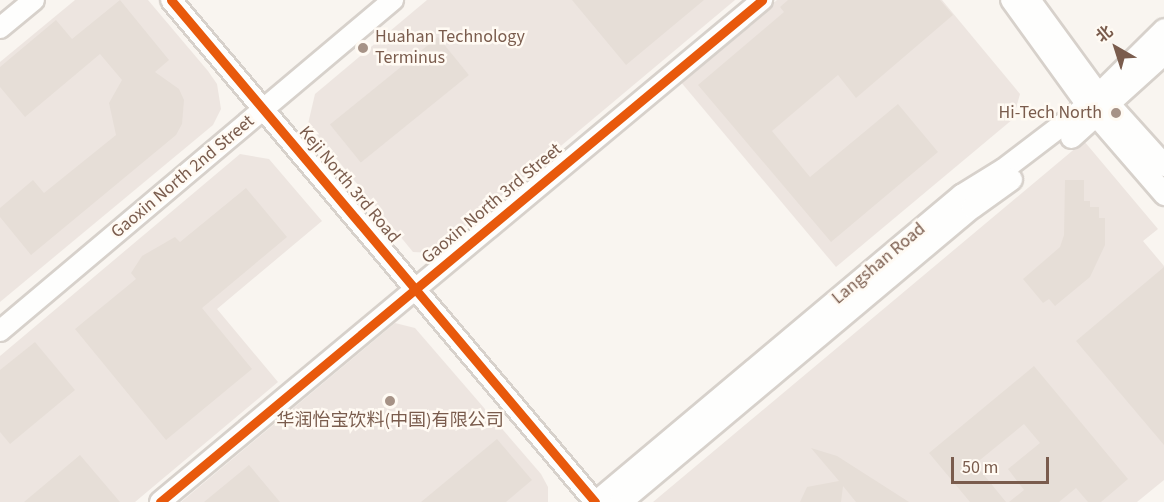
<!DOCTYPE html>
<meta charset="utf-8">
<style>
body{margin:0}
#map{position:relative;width:1164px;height:502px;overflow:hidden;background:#f9f5f0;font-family:"Source Sans 3","Noto Sans SC",sans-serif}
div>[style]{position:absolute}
.industrial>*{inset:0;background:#ede5e0}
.building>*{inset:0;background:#e6ded7;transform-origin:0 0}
.roads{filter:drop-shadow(2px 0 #d7d1cb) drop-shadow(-2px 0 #d7d1cb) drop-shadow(0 2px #d7d1cb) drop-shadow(0 -2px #d7d1cb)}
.tertiary>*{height:20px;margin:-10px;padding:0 10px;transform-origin:10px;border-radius:10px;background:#fefefd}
.secondary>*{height:21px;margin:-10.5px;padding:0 10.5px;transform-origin:10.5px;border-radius:10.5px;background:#fefefd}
.cycleway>*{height:9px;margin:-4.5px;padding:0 4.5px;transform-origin:4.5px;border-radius:4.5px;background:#e8590c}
.dots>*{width:16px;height:16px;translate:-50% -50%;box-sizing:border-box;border:3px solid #fffaf3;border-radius:50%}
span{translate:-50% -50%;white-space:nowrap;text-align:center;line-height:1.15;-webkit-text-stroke:5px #fffaf3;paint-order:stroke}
.poi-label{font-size:18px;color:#7a5c4d}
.left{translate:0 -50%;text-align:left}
.right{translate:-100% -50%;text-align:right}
.street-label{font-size:18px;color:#7a5c4d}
.north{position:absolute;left:1086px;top:18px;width:60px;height:60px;-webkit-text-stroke:4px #fffaf3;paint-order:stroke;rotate:321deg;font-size:16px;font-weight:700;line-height:24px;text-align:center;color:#7a5c4d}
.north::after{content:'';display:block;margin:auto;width:21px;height:27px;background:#7a5c4d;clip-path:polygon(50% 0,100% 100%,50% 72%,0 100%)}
.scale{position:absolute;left:951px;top:457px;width:98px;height:27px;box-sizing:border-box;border:3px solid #7a5c4d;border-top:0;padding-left:8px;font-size:18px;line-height:21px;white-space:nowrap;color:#7a5c4d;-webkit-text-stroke:4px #fffaf3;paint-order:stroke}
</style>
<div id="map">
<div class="industrial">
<div style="clip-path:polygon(75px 0,148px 0,208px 71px,217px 84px,221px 109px,213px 125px,0 302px,0 62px)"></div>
<div style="clip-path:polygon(427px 0,735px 0,433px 253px,413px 252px,308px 124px,315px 94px)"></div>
<div style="clip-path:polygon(777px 0,942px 0,1020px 94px,1013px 119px,836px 267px,680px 81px)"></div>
<div style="clip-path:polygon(1084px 141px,1158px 229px,1143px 241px,1164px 266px,1164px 480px,1137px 502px,653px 502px)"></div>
<div style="clip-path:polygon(240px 154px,269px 159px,322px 221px,217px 309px,278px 382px,135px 502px,0 502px,0 356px)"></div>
<div style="clip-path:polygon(395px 323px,415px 328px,541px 474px,548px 487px,548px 502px,181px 502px)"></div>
</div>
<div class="building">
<div style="clip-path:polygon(120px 0,169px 60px,155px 72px,179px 89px,184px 100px,182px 124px,176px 135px,31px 255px,0 217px,0 208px,33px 180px,44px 193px,116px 135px,109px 103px,122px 80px,100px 54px,25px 117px,0 87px,0 67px,56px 20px,72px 39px)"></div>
<div style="clip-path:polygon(572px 0,704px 0,626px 65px)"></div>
<div style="clip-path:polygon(788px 0,940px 0,953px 15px,856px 98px,838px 75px,772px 131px,810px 177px,898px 104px,938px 152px,831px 242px,698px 85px,784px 12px,780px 7px)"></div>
<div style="left:438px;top:37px;width:49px;height:139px;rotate:51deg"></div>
<div style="clip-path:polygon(1065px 180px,1084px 180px,1084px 201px,1090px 201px,1090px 207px,1099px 207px,1099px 218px,1105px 218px,1105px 245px,1090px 277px,1055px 306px,1049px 299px,1043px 303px,1023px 279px,1060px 247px,1064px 235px)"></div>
<div style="clip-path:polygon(246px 188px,287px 237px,202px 308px,252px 369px,166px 440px,75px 329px,136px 279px,131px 273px,142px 256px,175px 237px,180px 242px)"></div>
<div style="clip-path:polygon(1164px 267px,1164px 445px,1076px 341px)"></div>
<div style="clip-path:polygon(35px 342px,75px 390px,10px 444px,0 432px,0 370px)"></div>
<div style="clip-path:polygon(1034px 366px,1128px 479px,1101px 502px,1088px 502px,1076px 488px,1059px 502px,1009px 502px,1024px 490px,1008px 469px,1040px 443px,1024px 424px,975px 464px,1006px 502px,970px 502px,929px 453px)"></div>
<div style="clip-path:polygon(497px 439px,532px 480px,506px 502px,421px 502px)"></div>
<div style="clip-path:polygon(811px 448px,837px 456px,909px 502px,856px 502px,843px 486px,841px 502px,800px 502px,807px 487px,839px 481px)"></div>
<div style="clip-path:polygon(80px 455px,120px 502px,24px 502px)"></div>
<div style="clip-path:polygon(249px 465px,280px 502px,204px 502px)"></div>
</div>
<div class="roads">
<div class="tertiary">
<div style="left:171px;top:0;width:657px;rotate:49.81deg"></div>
<div style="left:1011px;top:0;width:130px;rotate:54.1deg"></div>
<div style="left:1030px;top:0;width:115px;rotate:53.8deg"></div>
<div style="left:0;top:28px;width:44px;rotate:-39.5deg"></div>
<div style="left:0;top:331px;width:514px;rotate:-40.11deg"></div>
<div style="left:160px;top:502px;width:784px;rotate:-39.82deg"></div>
</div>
<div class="secondary">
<div style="left:1100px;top:94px;width:96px;rotate:48deg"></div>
<div style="left:1087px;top:105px;width:118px;rotate:49.1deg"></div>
<div style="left:1071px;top:137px;width:125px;rotate:-42.1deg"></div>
<div style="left:595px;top:502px;width:478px;rotate:-40deg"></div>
<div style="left:961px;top:195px;width:49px;rotate:-31.8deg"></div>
<div style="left:1003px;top:169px;width:106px;rotate:-37.3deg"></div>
<div style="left:1087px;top:105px;width:108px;rotate:-44.6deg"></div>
<div style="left:620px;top:502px;width:459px;rotate:-40deg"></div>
<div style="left:972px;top:207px;width:48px;rotate:-35.7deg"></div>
</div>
</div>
<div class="cycleway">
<div style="left:171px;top:0;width:657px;rotate:49.81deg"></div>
<div style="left:160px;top:502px;width:784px;rotate:-39.82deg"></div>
</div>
<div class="dots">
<div style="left:363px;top:48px;background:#a69286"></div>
<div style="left:1116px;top:113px;background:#a69286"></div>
<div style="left:390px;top:401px;background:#a69286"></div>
</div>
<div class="poi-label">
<span class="left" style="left:375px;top:48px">Huahan Technology<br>Terminus</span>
<span class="right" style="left:1102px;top:113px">Hi-Tech North</span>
<span style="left:390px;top:421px">华润怡宝饮料(中国)有限公司</span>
</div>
<div class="street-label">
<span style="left:183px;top:177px;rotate:-40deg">Gaoxin North 2nd Street</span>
<span style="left:349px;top:185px;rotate:50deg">Keji North 3rd Road</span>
<span style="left:492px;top:204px;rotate:-40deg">Gaoxin North 3rd Street</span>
<span style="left:879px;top:264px;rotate:-40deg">Langshan Road</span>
</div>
<div class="north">北</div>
<div class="scale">50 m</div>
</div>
